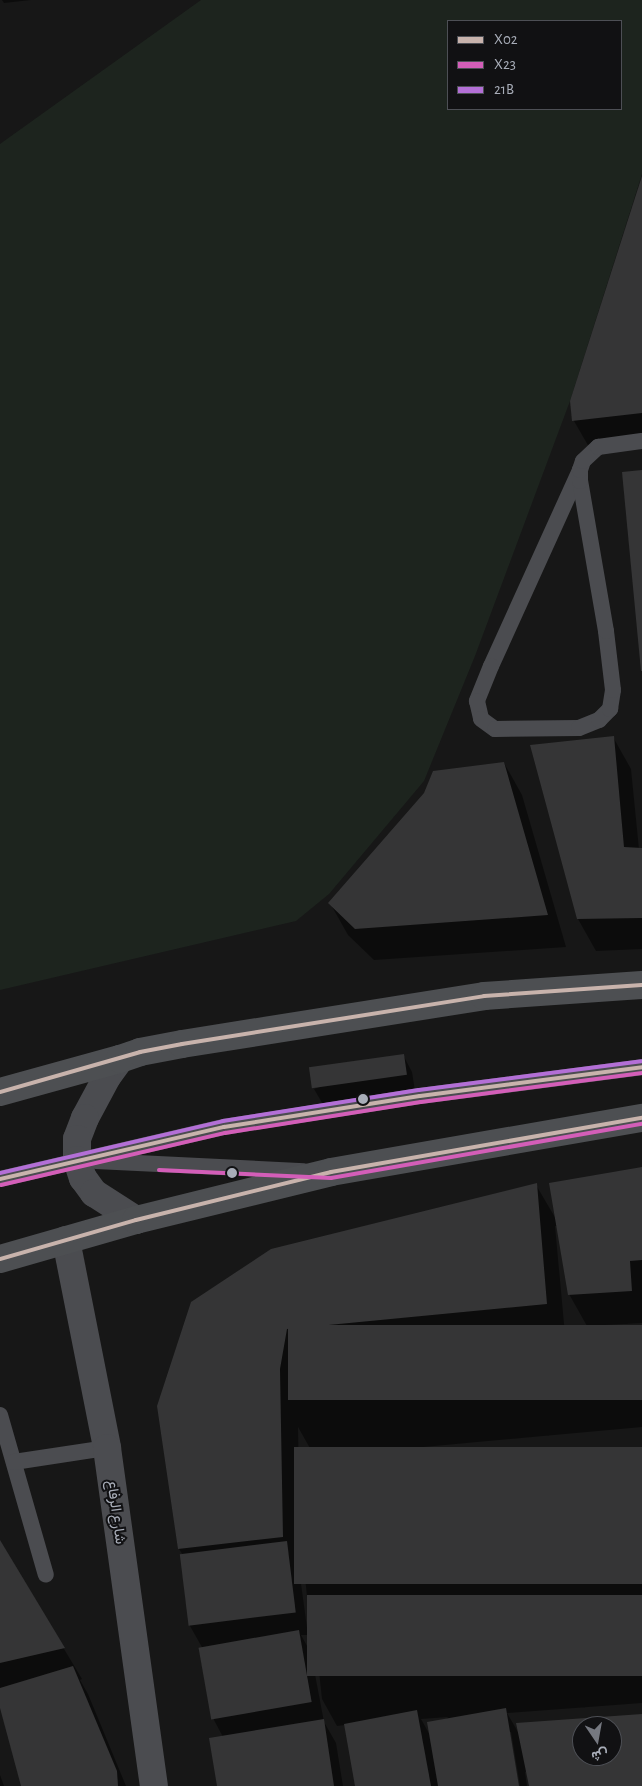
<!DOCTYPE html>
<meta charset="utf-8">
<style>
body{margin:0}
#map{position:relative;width:642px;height:1786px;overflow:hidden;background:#171717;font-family:"Alegreya Sans",Vazirmatn,sans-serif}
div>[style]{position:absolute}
.green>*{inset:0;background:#1d241e}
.shadow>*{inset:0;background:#0007}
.building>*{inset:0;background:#353536;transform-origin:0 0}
.service>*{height:16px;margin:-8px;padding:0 8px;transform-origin:8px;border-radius:8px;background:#4b4c50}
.minor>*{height:28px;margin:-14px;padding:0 14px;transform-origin:14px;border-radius:14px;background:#4b4c50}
.primary>*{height:28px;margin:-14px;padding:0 14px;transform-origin:14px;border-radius:14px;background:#4d4f52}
.bus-1>*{height:4px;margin:-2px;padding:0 2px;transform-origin:2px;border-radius:2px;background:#c8b3ac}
.bus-2>*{height:4px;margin:-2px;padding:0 2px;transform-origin:2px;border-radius:2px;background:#d35eb8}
.bus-3>*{height:4px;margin:-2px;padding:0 2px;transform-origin:2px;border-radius:2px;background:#b36fd6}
.dots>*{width:14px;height:14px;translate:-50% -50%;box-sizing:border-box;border:2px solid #111113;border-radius:50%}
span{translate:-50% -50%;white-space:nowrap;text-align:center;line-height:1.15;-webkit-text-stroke:4px #111113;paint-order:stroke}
.street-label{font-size:15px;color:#a8adb8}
.legend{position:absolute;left:447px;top:20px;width:175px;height:90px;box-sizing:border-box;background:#111113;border:1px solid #4d4f55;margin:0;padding:6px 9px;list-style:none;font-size:15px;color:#a8adb8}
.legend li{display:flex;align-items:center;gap:10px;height:25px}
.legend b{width:25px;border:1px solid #4d4f55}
.north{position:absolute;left:572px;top:1716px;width:50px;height:50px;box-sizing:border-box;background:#111113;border:1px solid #4d4f55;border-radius:50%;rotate:168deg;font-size:14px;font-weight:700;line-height:20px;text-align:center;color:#a8adb8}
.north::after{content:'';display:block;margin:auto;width:18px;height:22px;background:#757880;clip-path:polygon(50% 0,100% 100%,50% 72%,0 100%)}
</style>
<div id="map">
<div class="green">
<div style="clip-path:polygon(evenodd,201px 0,642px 0,642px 174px,570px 401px,475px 656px,424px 781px,329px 894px,296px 921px,0 990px,0 144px,201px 0,448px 21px,621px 21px,621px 109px,448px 109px,448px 21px)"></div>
</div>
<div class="shadow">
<div style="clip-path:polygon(2px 0,31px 0,4px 3px)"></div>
<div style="clip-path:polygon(642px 178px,642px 440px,589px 447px,574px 421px)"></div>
<div style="clip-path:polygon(613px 737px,631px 769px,639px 849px,642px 849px,642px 949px,596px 951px,578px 919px)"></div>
<div style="clip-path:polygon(504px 763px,522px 795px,566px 947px,374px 960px,348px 935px,330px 903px)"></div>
<div style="clip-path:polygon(403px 1055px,412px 1072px,415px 1091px,324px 1106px,314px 1089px)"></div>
<div style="clip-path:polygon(evenodd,642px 1169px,642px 1323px,587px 1326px,569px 1294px,557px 1226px,555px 1226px,565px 1334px,642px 1326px,642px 1427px,315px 1457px,298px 1427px,299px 1480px,642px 1449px,642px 1703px,507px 1713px,518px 1732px,642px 1716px,642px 1786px,530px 1786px,527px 1771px,525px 1772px,527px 1786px,520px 1786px,511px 1732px,509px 1732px,518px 1786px,356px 1786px,345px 1725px,337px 1726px,322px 1699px,314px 1626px,309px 1617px,302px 1546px,300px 1546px,299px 1569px,308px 1635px,301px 1635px,311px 1653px,324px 1722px,336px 1743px,343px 1786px,218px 1786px,223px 1737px,214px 1720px,203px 1649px,190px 1626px,183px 1555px,179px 1549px,159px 1406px,192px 1303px,536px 1185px,556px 1219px,642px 1169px,448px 1717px,431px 1737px,421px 1719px,448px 1717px,642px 1169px,582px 1726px,612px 1726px,612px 1756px,582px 1756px,582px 1726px)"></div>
<div style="clip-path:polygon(0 1542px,82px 1679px,80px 1680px,88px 1694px,126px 1786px,22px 1786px,0 1703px)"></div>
<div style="clip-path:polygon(0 1775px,4px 1786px,0 1786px)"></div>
</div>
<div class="building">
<div style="clip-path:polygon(642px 176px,642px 413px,572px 421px,570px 401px)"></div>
<div style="clip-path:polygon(642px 470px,642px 671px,641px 671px,622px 472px)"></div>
<div style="clip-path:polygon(614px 736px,624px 847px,642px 848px,642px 918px,577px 919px,530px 745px)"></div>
<div style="clip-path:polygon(504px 762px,548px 915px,355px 929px,328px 903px,424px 793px,433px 771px)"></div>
<div style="left:404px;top:1054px;width:21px;height:96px;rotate:82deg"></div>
<div style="clip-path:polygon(642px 1167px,642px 1260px,630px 1261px,632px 1291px,568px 1295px,549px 1183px)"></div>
<div style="clip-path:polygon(537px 1183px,547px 1304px,287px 1329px,280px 1369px,283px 1537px,178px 1549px,157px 1406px,191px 1302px,271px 1249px)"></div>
<div style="left:642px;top:1325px;width:75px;height:354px;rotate:90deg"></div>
<div style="left:642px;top:1447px;width:137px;height:348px;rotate:90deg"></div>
<div style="clip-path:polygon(0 1540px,65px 1648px,0 1663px)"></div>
<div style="left:287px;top:1541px;width:72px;height:108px;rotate:83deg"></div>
<div style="left:642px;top:1595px;width:81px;height:335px;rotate:90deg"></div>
<div style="left:299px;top:1630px;width:73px;height:102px;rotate:80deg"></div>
<div style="clip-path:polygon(73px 1666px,117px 1771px,118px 1786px,21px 1786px,0 1708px,0 1688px)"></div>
<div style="clip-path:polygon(506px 1708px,519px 1786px,438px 1786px,427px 1722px)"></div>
<div style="clip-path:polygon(417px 1710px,431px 1786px,355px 1786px,344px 1724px)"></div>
<div style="clip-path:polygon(evenodd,642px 1714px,642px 1786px,529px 1786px,516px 1723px,642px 1714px,582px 1726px,612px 1726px,612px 1756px,582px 1756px,582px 1726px)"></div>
<div style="clip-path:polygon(324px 1719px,334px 1786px,217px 1786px,209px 1738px)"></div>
</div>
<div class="service">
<div style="left:580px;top:470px;width:215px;rotate:114.4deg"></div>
<div style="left:491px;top:666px;width:38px;rotate:112deg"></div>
<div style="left:477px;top:701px;width:18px;rotate:77deg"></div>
<div style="left:481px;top:719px;width:17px;rotate:36deg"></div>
<div style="left:495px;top:729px;width:84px;rotate:-0.7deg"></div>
<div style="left:579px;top:728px;width:22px;rotate:-22deg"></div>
<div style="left:599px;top:720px;width:16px;rotate:-45deg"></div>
<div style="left:610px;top:709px;width:19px;rotate:-81deg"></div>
<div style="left:613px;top:690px;width:59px;rotate:-96.8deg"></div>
<div style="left:606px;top:631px;width:152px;rotate:-99.8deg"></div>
<div style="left:580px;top:481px;width:11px;rotate:-90deg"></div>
<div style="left:580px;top:470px;width:9px;rotate:-72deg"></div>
<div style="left:583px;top:461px;width:21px;rotate:-43deg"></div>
<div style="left:598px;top:447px;width:44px;rotate:-7.8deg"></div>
<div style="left:96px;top:1161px;width:208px;rotate:2.8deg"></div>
<div style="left:0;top:1179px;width:230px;rotate:-13.1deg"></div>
<div style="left:224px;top:1127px;width:198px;rotate:-9deg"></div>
<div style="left:420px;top:1096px;width:224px;rotate:-7.4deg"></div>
<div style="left:0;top:1415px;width:166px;rotate:74deg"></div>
<div style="left:14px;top:1462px;width:94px;rotate:-8.6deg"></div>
</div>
<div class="minor">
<div style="left:120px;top:1059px;width:22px;rotate:126deg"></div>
<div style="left:107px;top:1077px;width:47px;rotate:118.2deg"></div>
<div style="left:85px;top:1118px;width:22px;rotate:111deg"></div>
<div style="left:77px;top:1139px;width:21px;rotate:90deg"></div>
<div style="left:77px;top:1160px;width:19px;rotate:72deg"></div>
<div style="left:83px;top:1178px;width:19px;rotate:54deg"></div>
<div style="left:94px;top:1193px;width:50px;rotate:32.7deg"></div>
<div style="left:66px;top:1240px;width:212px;rotate:78.8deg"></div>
<div style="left:107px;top:1448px;width:341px;rotate:82.1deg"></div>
</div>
<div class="primary">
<div style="left:0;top:1092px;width:124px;rotate:-15.4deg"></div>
<div style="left:120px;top:1059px;width:21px;rotate:-19deg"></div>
<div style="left:140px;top:1052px;width:43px;rotate:-10.8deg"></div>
<div style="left:182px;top:1044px;width:306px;rotate:-9deg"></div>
<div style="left:484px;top:996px;width:158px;rotate:-4deg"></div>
<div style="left:0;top:1259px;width:141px;rotate:-16deg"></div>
<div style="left:136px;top:1220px;width:201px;rotate:-13.8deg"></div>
<div style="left:331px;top:1172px;width:316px;rotate:-9.9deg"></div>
</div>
<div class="bus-1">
<div style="left:0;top:1092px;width:146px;rotate:-15.9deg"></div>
<div style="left:140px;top:1052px;width:43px;rotate:-10.8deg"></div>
<div style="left:182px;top:1044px;width:306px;rotate:-9deg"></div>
<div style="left:484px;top:996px;width:158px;rotate:-4deg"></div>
<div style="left:0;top:1179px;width:230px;rotate:-13.1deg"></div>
<div style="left:224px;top:1127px;width:198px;rotate:-9deg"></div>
<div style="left:420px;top:1096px;width:224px;rotate:-7.4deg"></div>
<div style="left:0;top:1259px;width:141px;rotate:-16deg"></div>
<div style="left:136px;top:1220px;width:201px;rotate:-13.8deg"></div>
<div style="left:331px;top:1172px;width:316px;rotate:-9.9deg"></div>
</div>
<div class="bus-2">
<div style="left:159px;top:1170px;width:172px;rotate:2.7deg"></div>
<div style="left:331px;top:1178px;width:316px;rotate:-9.9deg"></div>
<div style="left:1px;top:1185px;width:230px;rotate:-13.1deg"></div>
<div style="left:225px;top:1133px;width:198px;rotate:-9deg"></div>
<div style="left:421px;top:1102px;width:223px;rotate:-7.5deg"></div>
</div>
<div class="bus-3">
<div style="left:0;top:1173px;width:229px;rotate:-13.1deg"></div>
<div style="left:223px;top:1121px;width:198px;rotate:-9deg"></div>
<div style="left:419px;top:1090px;width:224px;rotate:-7.4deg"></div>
</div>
<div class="dots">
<div style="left:363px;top:1099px;background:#a8adb8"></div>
<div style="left:232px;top:1173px;background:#a8adb8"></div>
</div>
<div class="street-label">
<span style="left:116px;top:1512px;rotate:82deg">شارع الرفاع</span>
</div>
<ul class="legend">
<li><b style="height:6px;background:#c8b3ac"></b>X02</li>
<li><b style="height:6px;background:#d35eb8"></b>X23</li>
<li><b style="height:6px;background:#b36fd6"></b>21B</li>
</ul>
<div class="north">ش</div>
</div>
